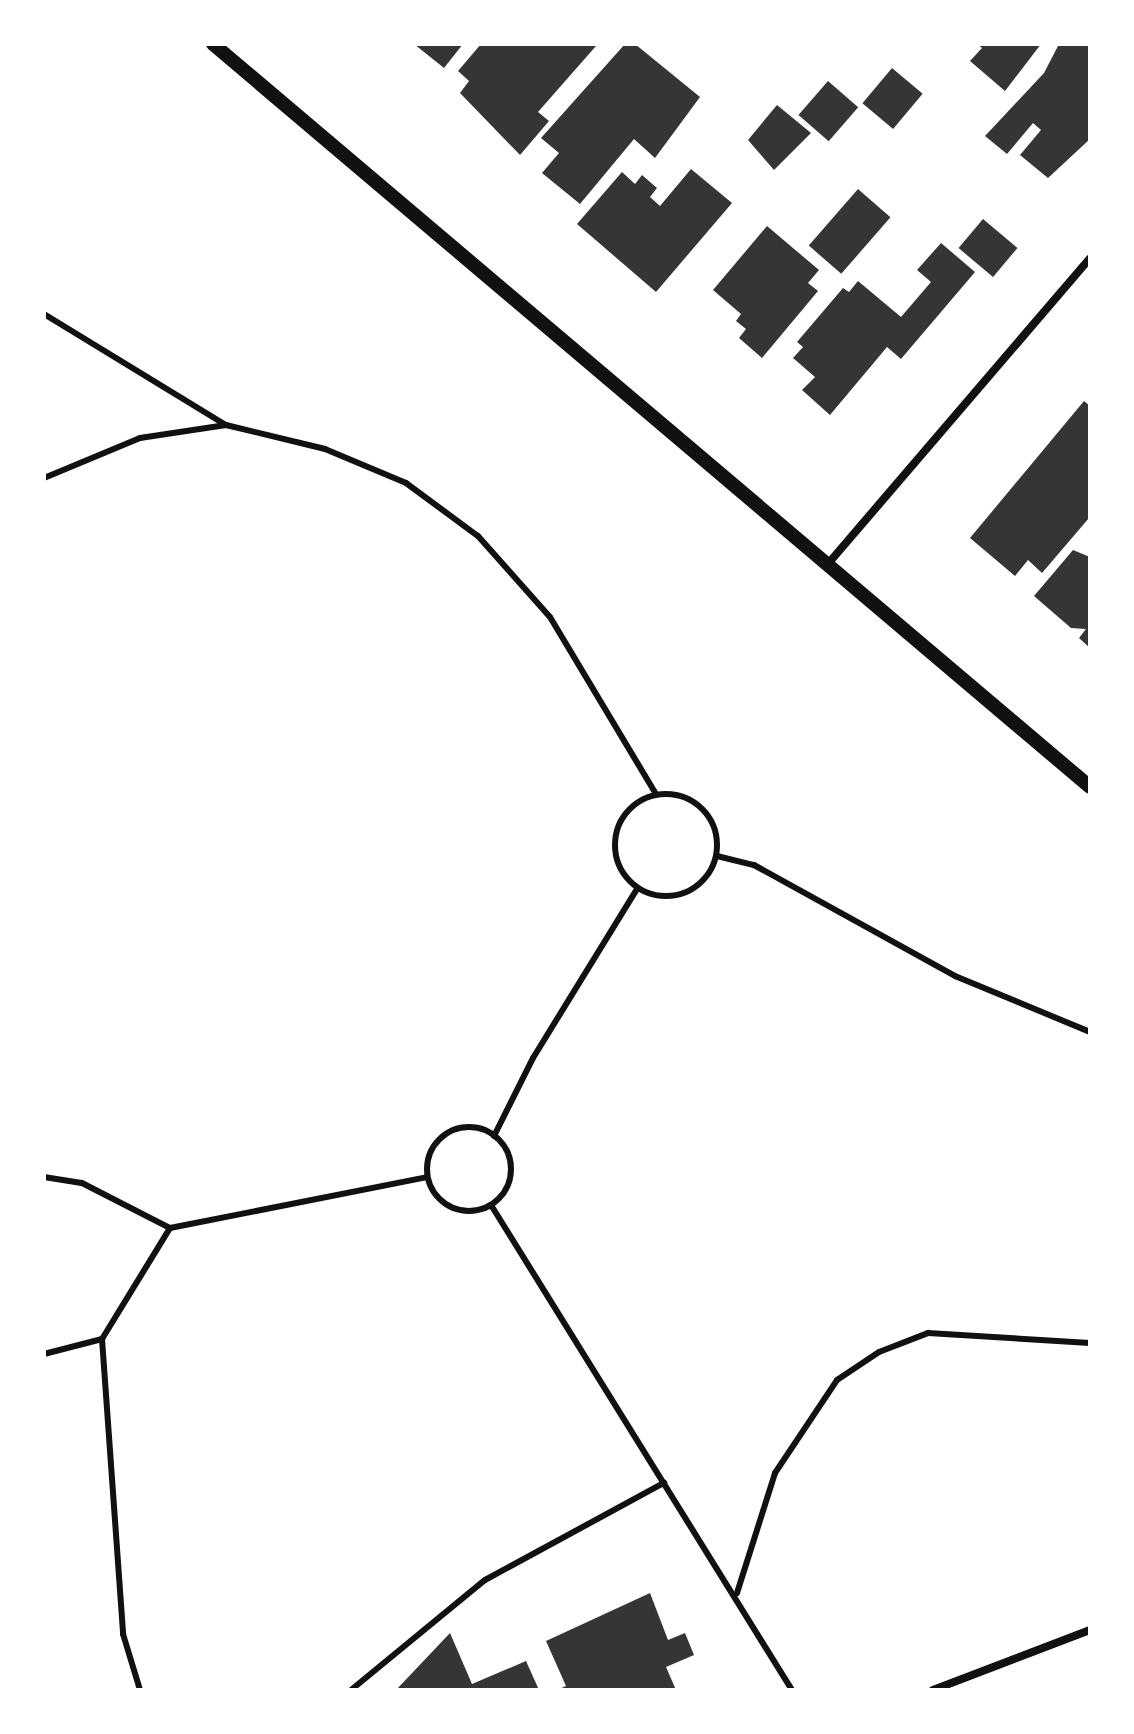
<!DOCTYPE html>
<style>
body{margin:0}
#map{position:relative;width:1134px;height:1734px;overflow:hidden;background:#fff;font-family:"Asap Condensed",sans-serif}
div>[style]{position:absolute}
.building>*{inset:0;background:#353535;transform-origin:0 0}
.service>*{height:6px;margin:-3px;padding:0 3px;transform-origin:3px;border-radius:3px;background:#111}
.service>.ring{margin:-3px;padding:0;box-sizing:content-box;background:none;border:6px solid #111;border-radius:50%}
.minor>*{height:8px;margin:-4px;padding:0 4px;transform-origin:4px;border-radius:4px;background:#111}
.tertiary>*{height:14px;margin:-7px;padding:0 7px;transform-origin:7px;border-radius:7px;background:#111}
span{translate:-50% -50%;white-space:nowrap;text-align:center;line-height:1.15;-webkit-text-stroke:8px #fff;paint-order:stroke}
.frame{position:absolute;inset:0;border:46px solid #fff;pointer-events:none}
</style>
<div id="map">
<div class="building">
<div style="clip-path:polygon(414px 44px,463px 44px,444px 68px)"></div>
<div style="clip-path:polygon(481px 44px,596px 46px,538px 112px,549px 121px,520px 155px,460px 93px,469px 81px,458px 71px)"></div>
<div style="clip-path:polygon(625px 44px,635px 44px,700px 97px,655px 158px,634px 139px,580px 204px,542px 173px,559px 153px,541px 138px)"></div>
<div style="clip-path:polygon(977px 44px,1041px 44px,1005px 91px,970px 61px,982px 48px)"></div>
<div style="clip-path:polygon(1059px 44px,1090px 44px,1090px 139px,1048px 178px,1020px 155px,1041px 130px,1033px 123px,1007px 154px,985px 136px,1044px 73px)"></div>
<div style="left:892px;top:68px;width:40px;height:46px;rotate:40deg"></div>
<div style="left:828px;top:81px;width:40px;height:45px;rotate:41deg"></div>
<div style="clip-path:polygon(777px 105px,811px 133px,774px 170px,748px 140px)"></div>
<div style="clip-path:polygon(691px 169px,732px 203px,656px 292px,577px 224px,622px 172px,635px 184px,642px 175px,657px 188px,650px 197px,660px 206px)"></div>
<div style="left:858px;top:189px;width:43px;height:75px;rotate:41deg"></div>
<div style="left:983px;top:219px;width:45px;height:38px;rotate:40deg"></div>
<div style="clip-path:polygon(767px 226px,819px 270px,808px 283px,818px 291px,762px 358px,739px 338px,746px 329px,736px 321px,741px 314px,713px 290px)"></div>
<div style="clip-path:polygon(941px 243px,975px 272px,901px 359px,887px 347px,830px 415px,802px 390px,815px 377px,793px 358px,803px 347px,797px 342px,843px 288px,849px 292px,858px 281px,901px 317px,931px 282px,917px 270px)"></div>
<div style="clip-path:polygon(1084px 401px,1090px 406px,1089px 518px,1042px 573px,1028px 560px,1015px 576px,970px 538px)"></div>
<div style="clip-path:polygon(1073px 550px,1090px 557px,1090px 648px,1079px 638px,1086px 629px,1071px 628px,1034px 596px)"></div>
<div style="clip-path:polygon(650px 1593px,668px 1640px,685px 1633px,694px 1655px,666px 1667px,676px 1690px,557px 1690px,566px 1686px,546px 1641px)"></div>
<div style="clip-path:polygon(450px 1633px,472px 1684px,526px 1661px,539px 1690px,396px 1690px)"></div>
</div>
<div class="service">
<div style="left:44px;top:314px;width:213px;rotate:31.4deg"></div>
<div style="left:44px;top:478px;width:104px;rotate:-22.6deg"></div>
<div style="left:140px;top:438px;width:87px;rotate:-8.6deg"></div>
<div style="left:226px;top:425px;width:102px;rotate:13.6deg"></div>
<div style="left:325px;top:449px;width:88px;rotate:22.8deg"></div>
<div style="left:406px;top:483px;width:89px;rotate:36.4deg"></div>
<div style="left:478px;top:536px;width:108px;rotate:48.4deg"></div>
<div style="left:550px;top:617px;width:206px;rotate:59.1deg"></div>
<div class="ring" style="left:615px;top:794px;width:96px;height:96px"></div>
<div style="left:717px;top:856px;width:38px;rotate:14deg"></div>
<div style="left:754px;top:865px;width:230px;rotate:28.9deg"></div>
<div style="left:955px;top:976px;width:146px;rotate:22.5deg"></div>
<div class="ring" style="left:427px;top:1127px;width:78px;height:78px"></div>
<div style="left:494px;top:1136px;width:87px;rotate:-63.4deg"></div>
<div style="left:533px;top:1058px;width:198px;rotate:-58.4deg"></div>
<div style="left:44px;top:1177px;width:38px;rotate:9deg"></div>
<div style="left:82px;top:1183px;width:99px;rotate:27.1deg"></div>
<div style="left:491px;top:1205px;width:571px;rotate:58.18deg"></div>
<div style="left:102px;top:1339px;width:296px;rotate:85.9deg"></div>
<div style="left:123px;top:1634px;width:59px;rotate:73.1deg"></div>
<div style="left:44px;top:1354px;width:60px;rotate:-14.5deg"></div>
<div style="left:102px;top:1339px;width:130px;rotate:-58.5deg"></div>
<div style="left:170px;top:1228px;width:262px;rotate:-11.2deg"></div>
<div style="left:737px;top:1593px;width:126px;rotate:-72.4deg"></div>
<div style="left:775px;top:1473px;width:112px;rotate:-56.3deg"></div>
<div style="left:837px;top:1380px;width:50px;rotate:-33.7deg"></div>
<div style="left:879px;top:1352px;width:53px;rotate:-21.2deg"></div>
<div style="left:928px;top:1333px;width:162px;rotate:3.5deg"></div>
<div style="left:351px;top:1690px;width:173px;rotate:-39.4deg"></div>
<div style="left:485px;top:1580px;width:204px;rotate:-28.5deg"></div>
</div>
<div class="minor">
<div style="left:827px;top:565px;width:404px;rotate:-49.4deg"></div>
<div style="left:933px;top:1690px;width:168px;rotate:-20.9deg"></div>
</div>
<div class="tertiary">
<div style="left:213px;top:44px;width:1149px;rotate:40.27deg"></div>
</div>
<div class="frame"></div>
</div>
